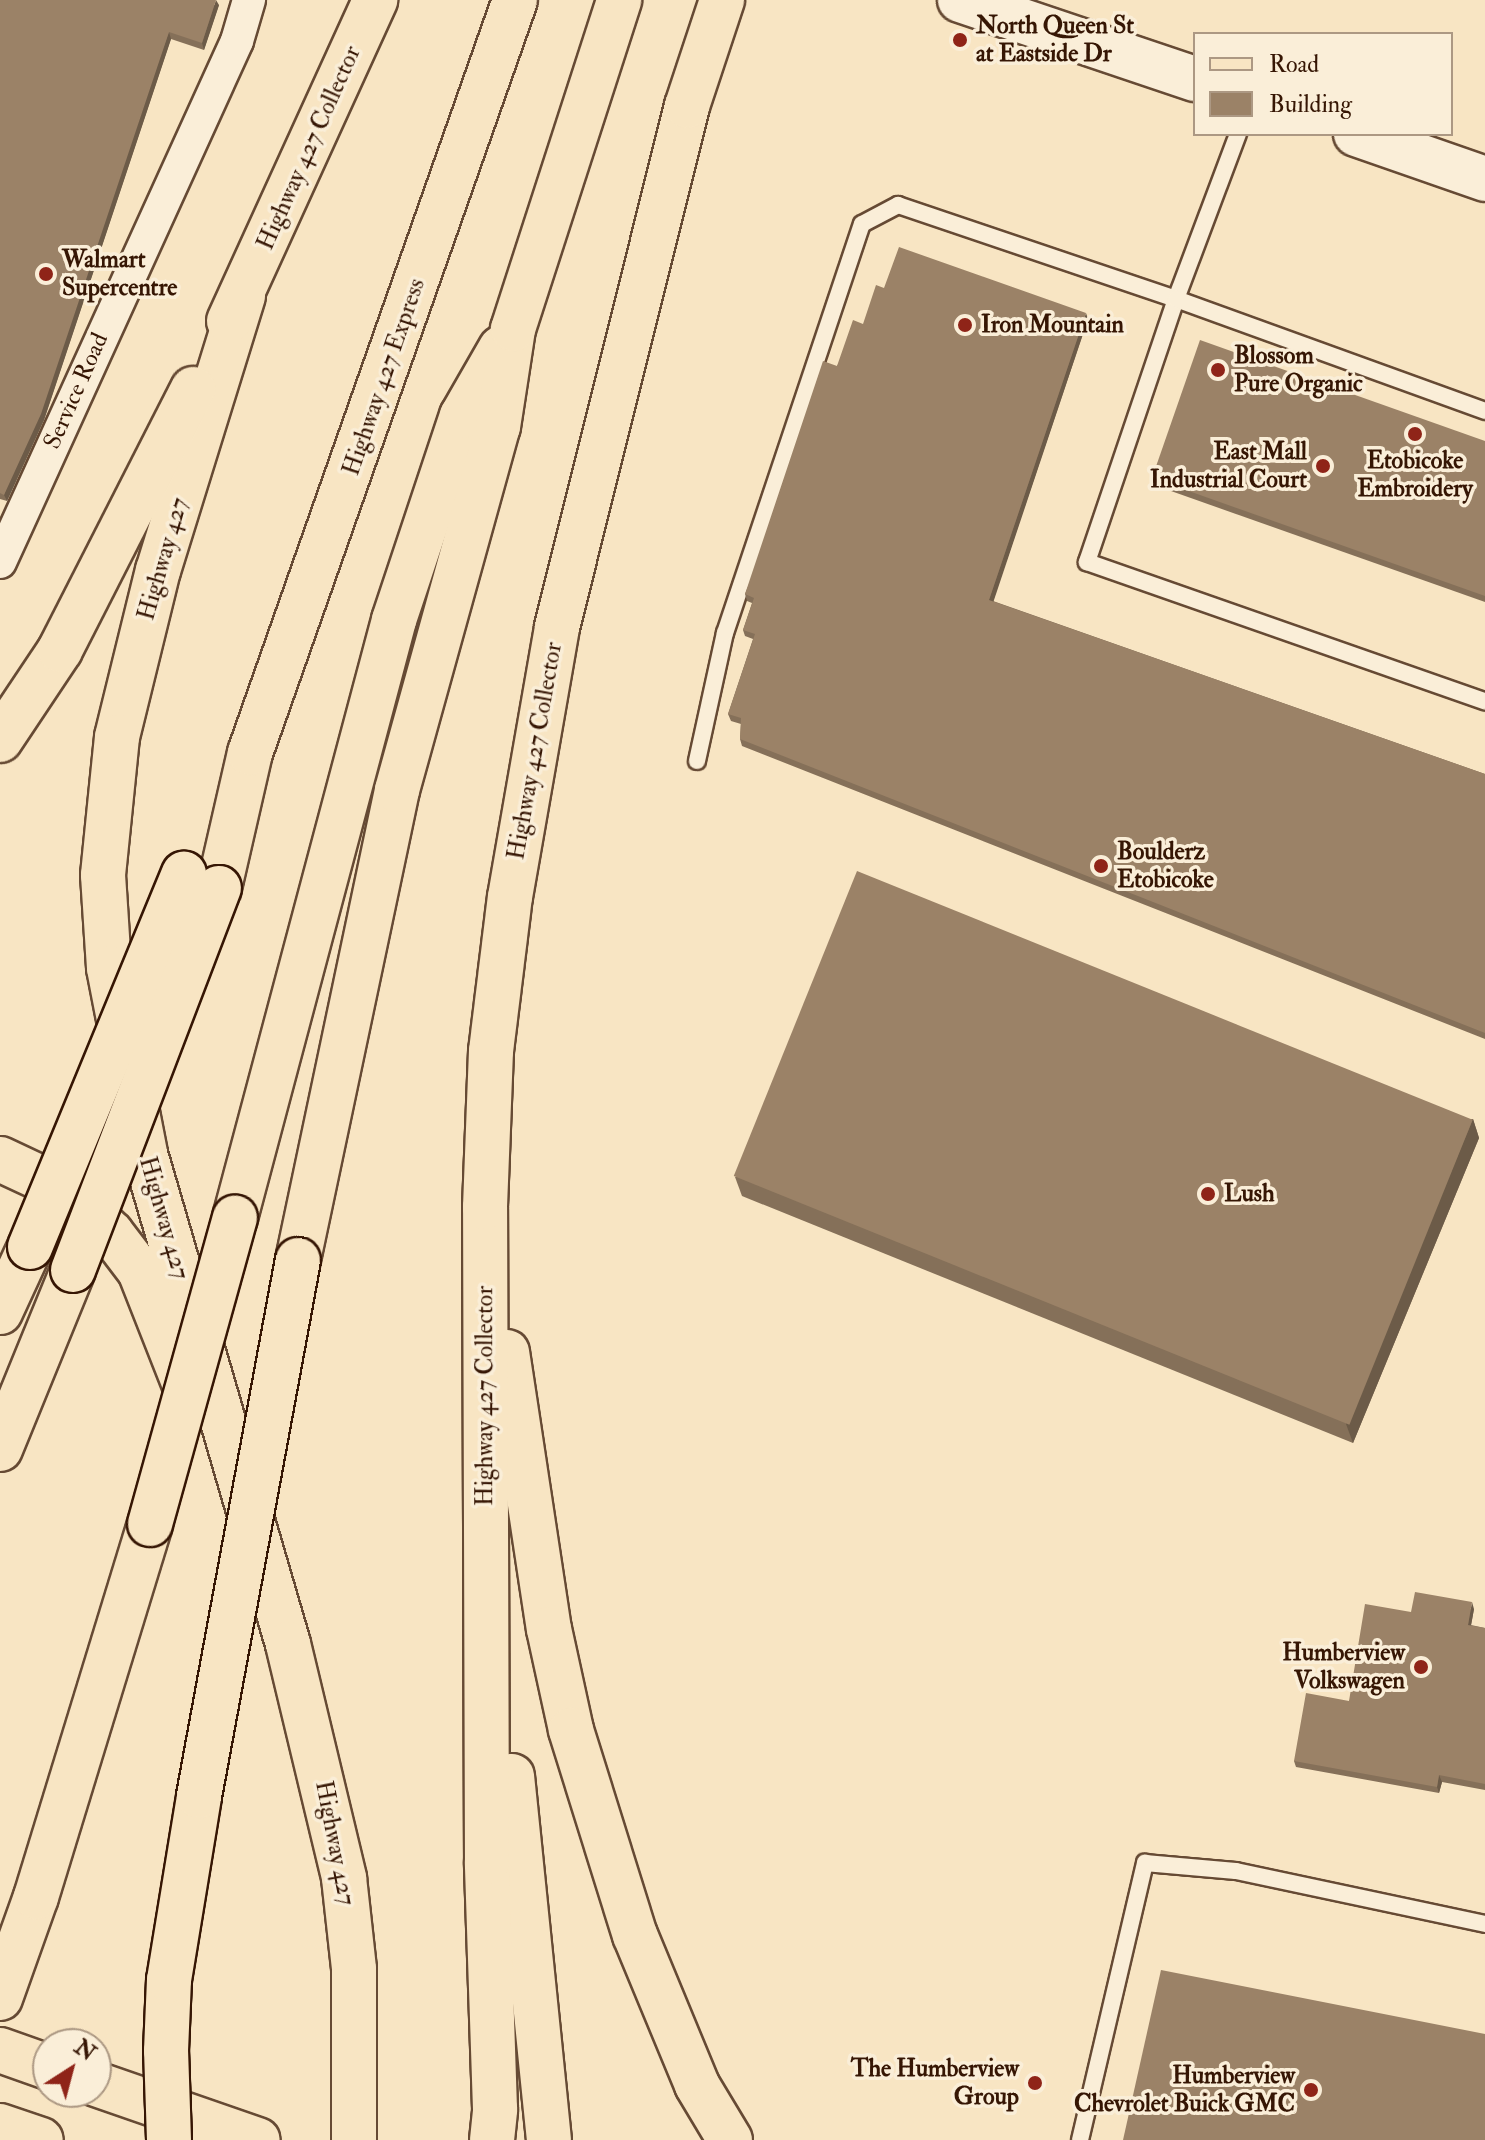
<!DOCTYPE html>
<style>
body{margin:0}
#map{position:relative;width:1485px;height:2140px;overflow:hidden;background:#f8e5c3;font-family:"IM FELL Double Pica",serif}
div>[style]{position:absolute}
.roads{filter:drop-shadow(2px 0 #664a34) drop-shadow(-2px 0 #664a34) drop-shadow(0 2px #664a34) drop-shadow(0 -2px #664a34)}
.service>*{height:16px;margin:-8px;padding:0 8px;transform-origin:8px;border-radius:8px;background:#faeed8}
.minor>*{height:32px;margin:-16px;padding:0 16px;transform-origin:16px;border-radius:16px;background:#faeed8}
.secondary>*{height:44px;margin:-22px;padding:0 22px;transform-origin:22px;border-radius:22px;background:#faeed8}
.primary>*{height:44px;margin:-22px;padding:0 22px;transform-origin:22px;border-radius:22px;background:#f8e5c3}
.motorway>*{height:44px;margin:-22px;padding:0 22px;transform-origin:22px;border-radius:22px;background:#f8e5c3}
.bridges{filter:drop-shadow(2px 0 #361604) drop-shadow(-2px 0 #361604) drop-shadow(0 2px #361604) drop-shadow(0 -2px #361604)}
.motorway-bridge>*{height:44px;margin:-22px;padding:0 22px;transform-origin:22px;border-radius:22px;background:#f8e5c3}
.wall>*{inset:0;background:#857059}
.shaded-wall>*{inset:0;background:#6c5b48}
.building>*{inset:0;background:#9b8267;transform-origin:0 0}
.dots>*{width:22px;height:22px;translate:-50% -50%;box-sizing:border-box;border:4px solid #faeed8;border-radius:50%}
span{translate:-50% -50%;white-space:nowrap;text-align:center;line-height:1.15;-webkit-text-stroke:7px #faeed8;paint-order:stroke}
.poi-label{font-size:24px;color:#361604;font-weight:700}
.left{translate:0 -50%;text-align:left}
.right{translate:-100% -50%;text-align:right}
.street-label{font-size:24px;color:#361604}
.legend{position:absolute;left:1193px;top:32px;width:260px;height:104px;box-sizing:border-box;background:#faeed8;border:2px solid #ac9883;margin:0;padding:10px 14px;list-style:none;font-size:24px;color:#361604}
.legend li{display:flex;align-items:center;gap:16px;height:40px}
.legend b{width:40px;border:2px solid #ac9883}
.north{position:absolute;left:32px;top:2028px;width:80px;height:80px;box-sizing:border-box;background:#faeed8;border:2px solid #ac9883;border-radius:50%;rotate:36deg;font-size:22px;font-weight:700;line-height:32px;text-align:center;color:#361604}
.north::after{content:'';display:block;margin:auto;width:28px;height:36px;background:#8f2418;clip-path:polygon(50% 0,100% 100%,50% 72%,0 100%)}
</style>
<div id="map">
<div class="roads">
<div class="service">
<div style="left:1238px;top:134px;width:176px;rotate:110.6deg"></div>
<div style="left:1176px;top:299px;width:278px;rotate:108.7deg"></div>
<div style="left:1087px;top:562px;width:422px;rotate:19.3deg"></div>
<div style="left:697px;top:761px;width:131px;rotate:-77.7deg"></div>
<div style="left:725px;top:633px;width:431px;rotate:-71.5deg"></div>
<div style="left:862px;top:224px;width:41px;rotate:-27.8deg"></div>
<div style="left:898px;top:205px;width:293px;rotate:18.7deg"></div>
<div style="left:1176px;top:299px;width:329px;rotate:19.9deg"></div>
<div style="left:1080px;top:2140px;width:285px;rotate:-76.8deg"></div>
<div style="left:1145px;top:1863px;width:91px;rotate:5deg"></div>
<div style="left:1236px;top:1871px;width:255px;rotate:12deg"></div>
</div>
<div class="minor">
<div style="left:0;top:562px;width:572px;rotate:-65.54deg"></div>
<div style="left:237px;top:41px;width:43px;rotate:-73.7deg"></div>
</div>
<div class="secondary">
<div style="left:960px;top:0;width:248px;rotate:18.6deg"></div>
<div style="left:1356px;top:134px;width:137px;rotate:19.2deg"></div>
</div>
<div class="primary">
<div style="left:0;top:2050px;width:51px;rotate:19.5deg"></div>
<div style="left:96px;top:2084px;width:171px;rotate:19.1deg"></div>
<div style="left:0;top:2126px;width:43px;rotate:18.9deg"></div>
</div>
<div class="motorway">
<div style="left:243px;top:296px;width:287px;rotate:107.2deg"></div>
<div style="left:158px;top:570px;width:172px;rotate:103.8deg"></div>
<div style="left:117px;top:737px;width:139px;rotate:95.8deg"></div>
<div style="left:103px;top:875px;width:93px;rotate:86.3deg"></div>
<div style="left:109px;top:968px;width:189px;rotate:79deg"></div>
<div style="left:145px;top:1154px;width:510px;rotate:73.73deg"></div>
<div style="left:288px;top:1644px;width:241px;rotate:76.5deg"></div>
<div style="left:344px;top:1878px;width:92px;rotate:83.7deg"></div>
<div style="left:354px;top:1969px;width:171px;rotate:90deg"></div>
<div style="left:229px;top:321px;width:353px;rotate:-65.5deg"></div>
<div style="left:0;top:740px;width:108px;rotate:-56.3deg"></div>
<div style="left:60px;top:650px;width:293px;rotate:-63deg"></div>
<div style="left:219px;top:888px;width:139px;rotate:-77.1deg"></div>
<div style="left:250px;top:753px;width:798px;rotate:-70.61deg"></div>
<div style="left:0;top:1159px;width:54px;rotate:25.1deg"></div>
<div style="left:49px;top:1182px;width:46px;rotate:36.1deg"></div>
<div style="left:86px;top:1209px;width:35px;rotate:44deg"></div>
<div style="left:111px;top:1233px;width:48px;rotate:52.7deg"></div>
<div style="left:140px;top:1271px;width:131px;rotate:68.5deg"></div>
<div style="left:235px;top:1218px;width:619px;rotate:-75.11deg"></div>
<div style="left:394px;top:620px;width:215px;rotate:-71.6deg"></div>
<div style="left:462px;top:416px;width:78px;rotate:-60.2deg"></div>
<div style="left:298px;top:1260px;width:480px;rotate:-78.1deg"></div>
<div style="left:397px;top:790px;width:377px;rotate:-74.5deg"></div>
<div style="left:498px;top:427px;width:99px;rotate:-81.3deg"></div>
<div style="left:513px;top:329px;width:346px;rotate:-72.1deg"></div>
<div style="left:0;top:1312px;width:72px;rotate:-65.2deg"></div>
<div style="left:507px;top:1352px;width:280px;rotate:81.4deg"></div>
<div style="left:549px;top:1629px;width:103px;rotate:77.7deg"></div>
<div style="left:571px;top:1730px;width:215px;rotate:72.7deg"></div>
<div style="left:635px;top:1935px;width:162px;rotate:67.5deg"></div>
<div style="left:697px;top:2085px;width:64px;rotate:59deg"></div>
<div style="left:0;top:1449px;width:193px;rotate:-67.8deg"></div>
<div style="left:512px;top:1776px;width:366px;rotate:84.2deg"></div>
<div style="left:0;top:1998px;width:107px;rotate:-70.4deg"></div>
<div style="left:36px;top:1897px;width:390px;rotate:-73deg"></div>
<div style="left:492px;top:2140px;width:31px;rotate:-84deg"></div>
<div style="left:495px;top:2109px;width:247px;rotate:-91.9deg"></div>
<div style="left:487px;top:1862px;width:655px;rotate:-90.17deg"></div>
<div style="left:485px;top:1207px;width:156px;rotate:-87.8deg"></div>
<div style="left:491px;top:1051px;width:155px;rotate:-83deg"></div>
<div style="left:510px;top:897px;width:274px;rotate:-80.1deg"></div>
<div style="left:557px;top:627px;width:537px;rotate:-75.99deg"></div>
<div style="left:687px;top:106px;width:112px;rotate:-71.7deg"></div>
</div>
</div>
<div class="bridges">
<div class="motorway-bridge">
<div style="left:30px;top:1247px;width:404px;rotate:-67.6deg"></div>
<div style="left:73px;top:1270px;width:409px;rotate:-69.1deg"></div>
<div style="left:150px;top:1524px;width:318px;rotate:-74.5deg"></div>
<div style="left:169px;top:2140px;width:89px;rotate:-91.9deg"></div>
<div style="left:166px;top:2051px;width:71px;rotate:-87.6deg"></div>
<div style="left:169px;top:1980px;width:186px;rotate:-80.7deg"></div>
<div style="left:199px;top:1796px;width:545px;rotate:-79.54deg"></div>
</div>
</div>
<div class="wall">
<div style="clip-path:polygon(0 0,219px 5px,204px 50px,171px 39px,44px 420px,7px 501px,0 499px)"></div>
<div style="clip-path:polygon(1088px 319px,993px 601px,1485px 774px,1485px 1039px,742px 746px,740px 739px,741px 724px,731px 721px,728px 714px,753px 639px,745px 636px,743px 630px,752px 603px,747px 601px,745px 594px,837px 366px,863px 324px)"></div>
<div style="clip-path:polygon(1485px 441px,1485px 602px,1154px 485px,1152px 478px)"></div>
<div style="clip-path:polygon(1473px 1119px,1479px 1138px,1353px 1443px,742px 1196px,735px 1177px)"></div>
<div style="clip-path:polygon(1474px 1609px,1471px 1625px,1485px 1628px,1485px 1790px,1442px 1782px,1439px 1793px,1296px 1767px,1294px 1761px,1349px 1701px,1411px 1612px)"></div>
</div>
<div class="shaded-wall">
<div style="clip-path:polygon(216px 0,219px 5px,204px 50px,202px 43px)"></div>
<div style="clip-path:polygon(169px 32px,171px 39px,44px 420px,7px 501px,4px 495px)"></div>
<div style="clip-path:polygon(1086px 313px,1088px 319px,992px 606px,989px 600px)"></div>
<div style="clip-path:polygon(1473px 1119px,1479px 1138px,1353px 1443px,1346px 1424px)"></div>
<div style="clip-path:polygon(1472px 1602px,1474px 1609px,1470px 1631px,1468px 1625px)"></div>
<div style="clip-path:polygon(1439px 1775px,1442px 1782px,1439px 1793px,1437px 1787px)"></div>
</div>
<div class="building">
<div style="clip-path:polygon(0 0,216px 0,202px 43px,169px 32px,41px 414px,4px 495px,0 493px)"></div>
<div style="clip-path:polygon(899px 247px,1086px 313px,989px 600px,1485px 774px,1485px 1033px,740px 739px,741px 718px,728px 714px,755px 634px,743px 630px,754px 598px,745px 594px,823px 361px,837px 366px,853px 320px,863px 324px,876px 285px,884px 288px)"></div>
<div style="clip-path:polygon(1200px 340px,1485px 441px,1485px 596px,1152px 478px)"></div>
<div style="left:857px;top:871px;width:664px;height:329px;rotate:22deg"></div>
<div style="clip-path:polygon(1415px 1592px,1472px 1602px,1468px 1625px,1485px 1628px,1485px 1784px,1439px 1775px,1437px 1787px,1294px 1761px,1306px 1693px,1349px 1701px,1365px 1604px,1411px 1612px)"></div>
<div style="clip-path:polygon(1161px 1970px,1485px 2034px,1485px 2140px,1123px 2140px)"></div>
</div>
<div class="dots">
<div style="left:960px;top:40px;background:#8f2418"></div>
<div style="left:46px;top:274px;background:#8f2418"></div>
<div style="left:965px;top:325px;background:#8f2418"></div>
<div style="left:1218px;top:370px;background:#8f2418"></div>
<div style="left:1415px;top:434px;background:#8f2418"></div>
<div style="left:1323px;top:466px;background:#8f2418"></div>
<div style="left:1101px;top:866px;background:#8f2418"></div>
<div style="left:1208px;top:1194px;background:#8f2418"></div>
<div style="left:1421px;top:1667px;background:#8f2418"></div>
<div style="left:1035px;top:2083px;background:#8f2418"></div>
<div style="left:1311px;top:2090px;background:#8f2418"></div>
</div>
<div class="poi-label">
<span class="left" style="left:976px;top:40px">North Queen St<br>at Eastside Dr</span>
<span class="left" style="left:62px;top:274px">Walmart<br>Supercentre</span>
<span class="left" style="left:981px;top:325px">Iron Mountain</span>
<span class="left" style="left:1234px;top:370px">Blossom<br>Pure Organic</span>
<span class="right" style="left:1307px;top:466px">East Mall<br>Industrial Court</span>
<span style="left:1415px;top:475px">Etobicoke<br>Embroidery</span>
<span class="left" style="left:1117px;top:866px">Boulderz<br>Etobicoke</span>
<span class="left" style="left:1224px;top:1194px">Lush</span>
<span class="right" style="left:1405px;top:1667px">Humberview<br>Volkswagen</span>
<span class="right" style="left:1019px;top:2083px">The Humberview<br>Group</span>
<span class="right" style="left:1295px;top:2090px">Humberview<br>Chevrolet Buick GMC</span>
</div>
<div class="street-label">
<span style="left:309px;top:148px;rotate:-66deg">Highway 427 Collector</span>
<span style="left:384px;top:377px;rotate:-71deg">Highway 427 Express</span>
<span style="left:76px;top:391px;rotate:-66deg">Service Road</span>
<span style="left:163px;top:559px;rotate:-74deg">Highway 427</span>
<span style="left:535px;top:751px;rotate:-80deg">Highway 427 Collector</span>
<span style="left:164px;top:1218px;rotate:74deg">Highway 427</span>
<span style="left:485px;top:1396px;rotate:-90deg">Highway 427 Collector</span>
<span style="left:335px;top:1843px;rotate:79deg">Highway 427</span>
</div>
<ul class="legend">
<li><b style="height:10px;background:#f8e5c3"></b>Road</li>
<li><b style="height:22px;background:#9b8267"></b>Building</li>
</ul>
<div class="north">N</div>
</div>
